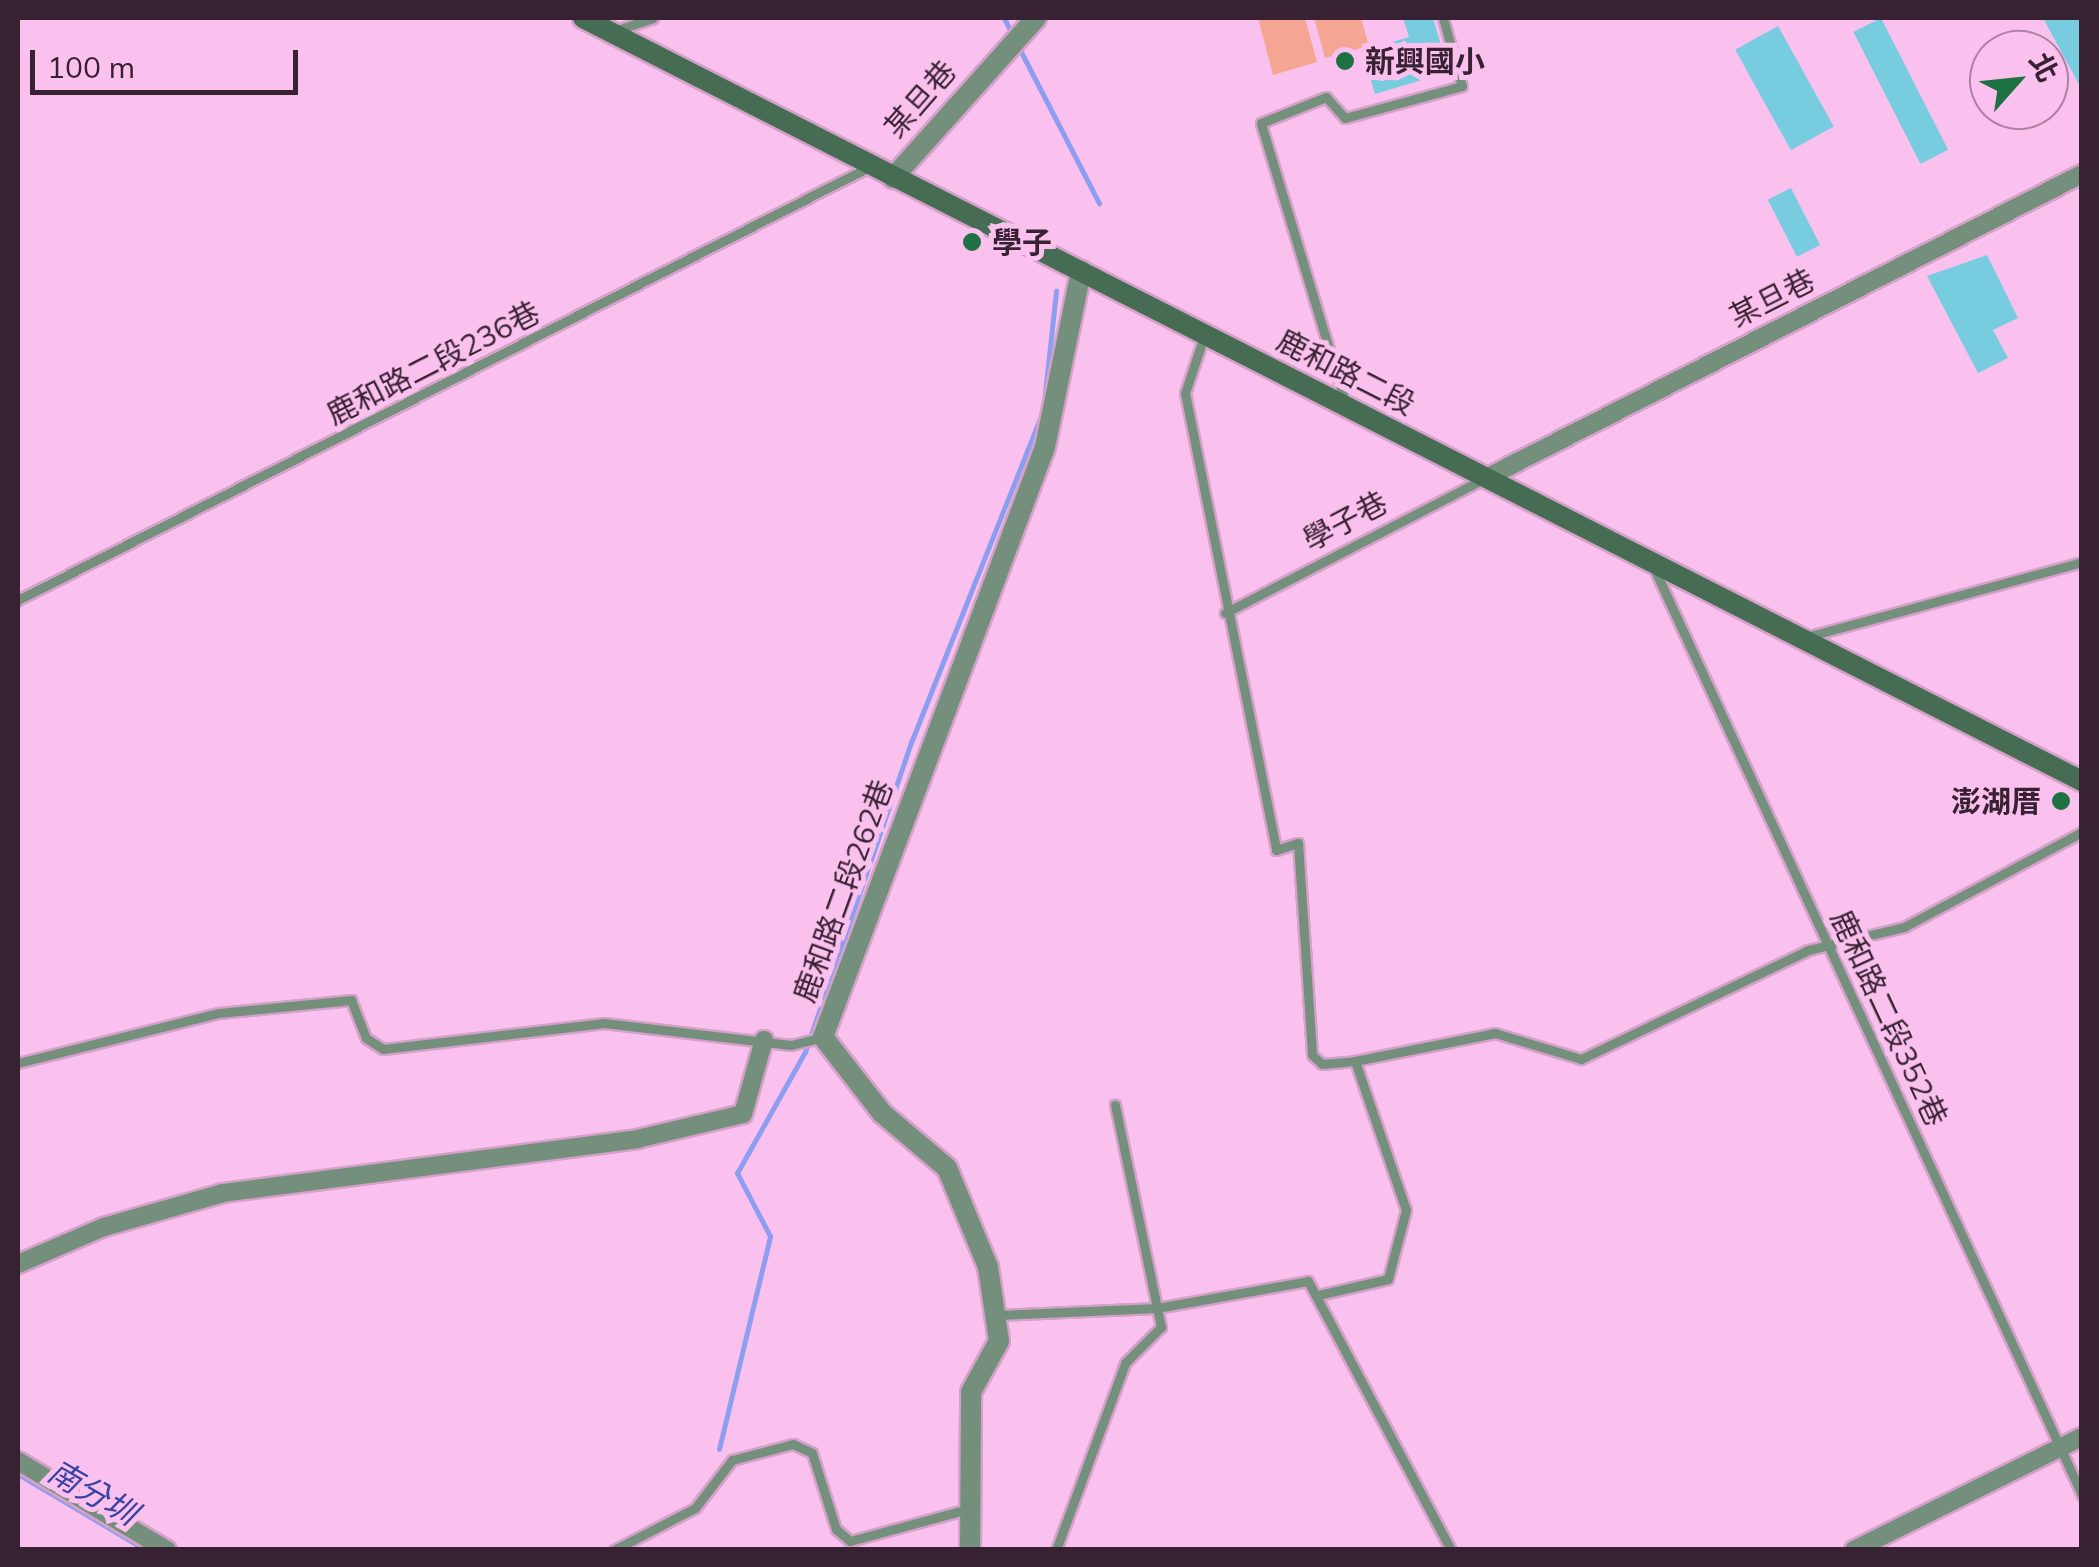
<!DOCTYPE html>
<meta charset="utf-8">
<style>
body{margin:0}
#map{position:relative;width:2099px;height:1567px;overflow:hidden;background:#fbc1ee;font-family:Mulish,"Noto Sans TC",sans-serif}
div>[style]{position:absolute}
.green>*{inset:0;background:#f4a693}
.stream>*{height:5px;margin:-2.5px;padding:0 2.5px;transform-origin:2.5px;border-radius:2.5px;background:#8d9ef1}
.building>*{inset:0;background:#77cce0;transform-origin:0 0}
.roads{filter:drop-shadow(2px 0 #d4a1c9) drop-shadow(-2px 0 #d4a1c9) drop-shadow(0 2px #d4a1c9) drop-shadow(0 -2px #d4a1c9)}
.service>*{height:9px;margin:-4.5px;padding:0 4.5px;transform-origin:4.5px;border-radius:4.5px;background:#758f7d}
.minor>*{height:18px;margin:-9px;padding:0 9px;transform-origin:9px;border-radius:9px;background:#758f7d}
.tertiary>*{height:20px;margin:-10px;padding:0 10px;transform-origin:10px;border-radius:10px;background:#758f7d}
.secondary>*{height:20px;margin:-10px;padding:0 10px;transform-origin:10px;border-radius:10px;background:#466c53}
.dots>*{width:28px;height:28px;translate:-50% -50%;box-sizing:border-box;border:5px solid #fbc1ee;border-radius:50%}
span{translate:-50% -50%;white-space:nowrap;text-align:center;line-height:1.15;-webkit-text-stroke:10px #fbc1ee;paint-order:stroke}
.poi-label{font-size:30px;color:#372133;font-weight:700}
.left{translate:0 -50%;text-align:left}
.right{translate:-100% -50%;text-align:right}
.street-label{font-size:30px;color:#372133}
.water-label{font-size:32px;color:#3a42a2;font-style:italic}
.frame{position:absolute;inset:0;border:20px solid #372133;pointer-events:none}
.north{position:absolute;left:1969px;top:30px;width:100px;height:100px;box-sizing:border-box;background:#fbc1ee;border:2px solid #ad81a3;border-radius:50%;rotate:63deg;font-size:28px;font-weight:700;line-height:40px;text-align:center;color:#372133}
.north::after{content:'';display:block;margin:auto;width:35px;height:45px;background:#1e7143;clip-path:polygon(50% 0,100% 100%,50% 72%,0 100%)}
.scale{position:absolute;left:30px;top:50px;width:268px;height:45px;box-sizing:border-box;border:5px solid #372133;border-top:0;padding-left:12px;font-size:30px;line-height:35px;white-space:nowrap;color:#372133;-webkit-text-stroke:8px #fbc1ee;paint-order:stroke}
</style>
<div id="map">
<div class="green">
<div style="clip-path:polygon(1258px 18px,1305px 18px,1317px 62px,1273px 75px)"></div>
<div style="clip-path:polygon(1314px 18px,1361px 18px,1369px 46px,1325px 58px)"></div>
</div>
<div class="stream">
<div style="left:1004px;top:18px;width:20px;rotate:63deg"></div>
<div style="left:1018px;top:46px;width:177px;rotate:62.7deg"></div>
<div style="left:1044px;top:402px;width:112px;rotate:-83.8deg"></div>
<div style="left:719px;top:1449px;width:219px;rotate:-76.5deg"></div>
<div style="left:770px;top:1236px;width:71px;rotate:-117.6deg"></div>
<div style="left:737px;top:1173px;width:139px;rotate:-60.7deg"></div>
<div style="left:805px;top:1052px;width:330px;rotate:-71.1deg"></div>
<div style="left:912px;top:740px;width:352px;rotate:-68.3deg"></div>
<div style="left:18px;top:1474px;width:149px;rotate:30.7deg"></div>
</div>
<div class="building">
<div style="clip-path:polygon(1403px 18px,1433px 18px,1449px 72px,1375px 94px,1362px 51px,1409px 37px)"></div>
<div style="left:1881px;top:18px;width:148px;height:31px;rotate:63deg"></div>
<div style="clip-path:polygon(2043px 18px,2082px 18px,2082px 90px)"></div>
<div style="left:1778px;top:26px;width:115px;height:49px;rotate:61deg"></div>
<div style="left:1791px;top:188px;width:64px;height:26px;rotate:63deg"></div>
<div style="clip-path:polygon(1987px 255px,2018px 318px,1993px 330px,2008px 358px,1978px 373px,1927px 276px)"></div>
</div>
<div class="roads">
<div class="service">
<div style="left:614px;top:31px;width:41px;rotate:-18.4deg"></div>
<div style="left:1204px;top:336px;width:60px;rotate:108.4deg"></div>
<div style="left:1185px;top:393px;width:466px;rotate:78.7deg"></div>
<div style="left:1276px;top:850px;width:23px;rotate:-18deg"></div>
<div style="left:1298px;top:843px;width:212px;rotate:86.2deg"></div>
<div style="left:1312px;top:1055px;width:13px;rotate:42deg"></div>
<div style="left:1322px;top:1064px;width:33px;rotate:-5deg"></div>
<div style="left:1355px;top:1061px;width:157px;rotate:71.1deg"></div>
<div style="left:1406px;top:1210px;width:71px;rotate:104.6deg"></div>
<div style="left:1388px;top:1279px;width:72px;rotate:167.1deg"></div>
<div style="left:1345px;top:402px;width:291px;rotate:-106.8deg"></div>
<div style="left:1261px;top:123px;width:70px;rotate:-21.8deg"></div>
<div style="left:1326px;top:97px;width:28px;rotate:48deg"></div>
<div style="left:1345px;top:118px;width:121px;rotate:-15.3deg"></div>
<div style="left:1462px;top:86px;width:71px;rotate:-105.6deg"></div>
<div style="left:1652px;top:564px;width:1026px;rotate:65.21deg"></div>
<div style="left:18px;top:600px;width:955px;rotate:-26.97deg"></div>
<div style="left:1225px;top:613px;width:292px;rotate:-27.4deg"></div>
<div style="left:1806px;top:637px;width:286px;rotate:-15.2deg"></div>
<div style="left:1355px;top:1061px;width:143px;rotate:-11.3deg"></div>
<div style="left:1495px;top:1033px;width:90px;rotate:16.8deg"></div>
<div style="left:1581px;top:1059px;width:252px;rotate:-25.6deg"></div>
<div style="left:1808px;top:950px;width:99px;rotate:-13.5deg"></div>
<div style="left:1904px;top:927px;width:202px;rotate:-28.1deg"></div>
<div style="left:18px;top:1063px;width:207px;rotate:-14deg"></div>
<div style="left:219px;top:1013px;width:133px;rotate:-5.6deg"></div>
<div style="left:351px;top:1000px;width:41px;rotate:68.5deg"></div>
<div style="left:366px;top:1038px;width:20px;rotate:33deg"></div>
<div style="left:383px;top:1049px;width:223px;rotate:-6.7deg"></div>
<div style="left:604px;top:1023px;width:188px;rotate:6.7deg"></div>
<div style="left:791px;top:1045px;width:33px;rotate:-14deg"></div>
<div style="left:998px;top:1315px;width:159px;rotate:-2.5deg"></div>
<div style="left:1157px;top:1308px;width:153px;rotate:-10.1deg"></div>
<div style="left:1308px;top:1281px;width:305px;rotate:62deg"></div>
<div style="left:614px;top:1550px;width:91px;rotate:-27.4deg"></div>
<div style="left:695px;top:1508px;width:61px;rotate:-52.4deg"></div>
<div style="left:732px;top:1460px;width:63px;rotate:-14.7deg"></div>
<div style="left:793px;top:1444px;width:21px;rotate:25deg"></div>
<div style="left:812px;top:1453px;width:80px;rotate:72.5deg"></div>
<div style="left:836px;top:1529px;width:18px;rotate:41deg"></div>
<div style="left:850px;top:1541px;width:118px;rotate:-15.2deg"></div>
<div style="left:1056px;top:1550px;width:199px;rotate:-69.7deg"></div>
<div style="left:1125px;top:1363px;width:51px;rotate:-45deg"></div>
<div style="left:1161px;top:1327px;width:227px;rotate:-101.7deg"></div>
</div>
<div class="minor">
<div style="left:1490px;top:476px;width:665px;rotate:-27.03deg"></div>
<div style="left:18px;top:1264px;width:94px;rotate:-23.3deg"></div>
<div style="left:104px;top:1227px;width:124px;rotate:-15.9deg"></div>
<div style="left:223px;top:1193px;width:418px;rotate:-7.4deg"></div>
<div style="left:637px;top:1139px;width:109px;rotate:-13.3deg"></div>
<div style="left:743px;top:1114px;width:77px;rotate:-74.2deg"></div>
<div style="left:18px;top:1461px;width:174px;rotate:30.9deg"></div>
<div style="left:1854px;top:1550px;width:254px;rotate:-26.4deg"></div>
</div>
<div class="tertiary">
<div style="left:893px;top:178px;width:215px;rotate:-48.2deg"></div>
<div style="left:970px;top:1550px;width:158px;rotate:-89.6deg"></div>
<div style="left:971px;top:1392px;width:58px;rotate:-61.2deg"></div>
<div style="left:999px;top:1341px;width:75px;rotate:-98.5deg"></div>
<div style="left:988px;top:1267px;width:107px;rotate:-112.5deg"></div>
<div style="left:947px;top:1168px;width:85px;rotate:-139.8deg"></div>
<div style="left:882px;top:1113px;width:96px;rotate:-127.8deg"></div>
<div style="left:823px;top:1037px;width:630px;rotate:-69.38deg"></div>
<div style="left:1045px;top:447px;width:180px;rotate:-78.4deg"></div>
</div>
<div class="secondary">
<div style="left:583px;top:18px;width:1682px;rotate:26.98deg"></div>
</div>
</div>
<div class="dots">
<div style="left:1345px;top:61px;background:#1e7143"></div>
<div style="left:972px;top:242px;background:#1e7143"></div>
<div style="left:2061px;top:801px;background:#1e7143"></div>
</div>
<div class="poi-label">
<span class="left" style="left:1365px;top:61px">新興國小</span>
<span class="left" style="left:992px;top:242px">學子</span>
<span class="right" style="left:2041px;top:801px">澎湖厝</span>
</div>
<div class="street-label">
<span style="left:920px;top:99px;rotate:-49deg">某旦巷</span>
<span style="left:1772px;top:298px;rotate:-27deg">某旦巷</span>
<span style="left:433px;top:363px;rotate:-27deg">鹿和路二段236巷</span>
<span style="left:1346px;top:372px;rotate:27deg">鹿和路二段</span>
<span style="left:1345px;top:521px;rotate:-28deg">學子巷</span>
<span style="left:843px;top:891px;rotate:-70deg">鹿和路二段262巷</span>
<span style="left:1889px;top:1018px;rotate:65deg">鹿和路二段352巷</span>
</div>
<div class="water-label">
<span style="left:93px;top:1492px;rotate:30deg">南分圳</span>
</div>
<div class="frame"></div>
<div class="north">北</div>
<div class="scale">100 m</div>
</div>
